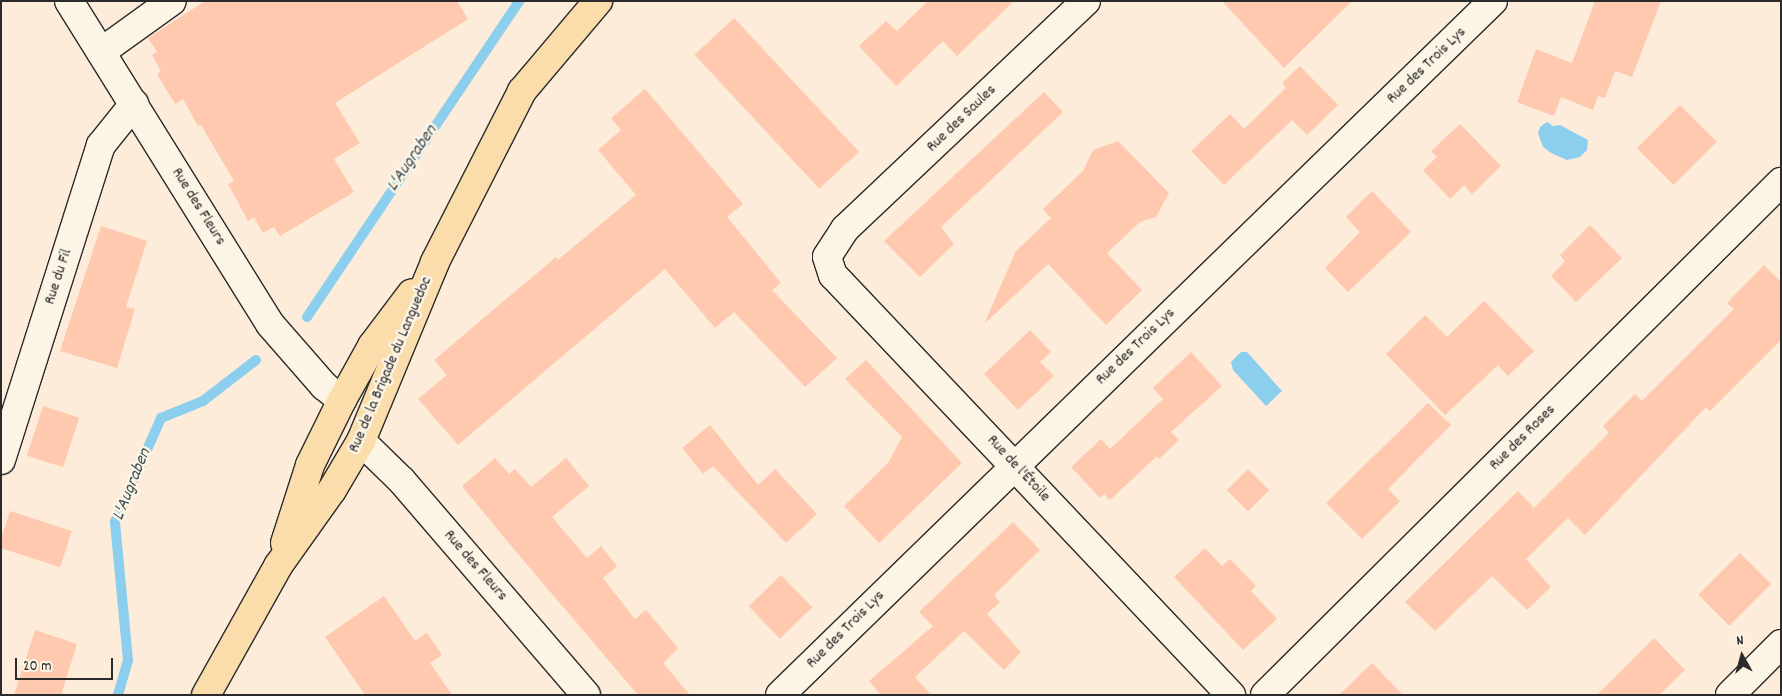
<!DOCTYPE html>
<meta charset="utf-8">
<style>
body{margin:0}
#map{position:relative;width:1782px;height:696px;overflow:hidden;background:#fdecda;font-family:Dekko,sans-serif}
div>[style]{position:absolute}
.water>*{inset:0;background:#8cceed}
.stream>*{height:10px;margin:-5px;padding:0 5px;transform-origin:5px;border-radius:5px;background:#8cceed}
.building>*{inset:0;background:#ffc9b0;transform-origin:0 0}
.roads{filter:drop-shadow(1px 0 #2b2b2b) drop-shadow(-1px 0 #2b2b2b) drop-shadow(0 1px #2b2b2b) drop-shadow(0 -1px #2b2b2b)}
.street>*{height:28px;margin:-14px;padding:0 14px;transform-origin:14px;border-radius:14px;background:#fcf5e5}
.primary>*{height:28px;margin:-14px;padding:0 14px;transform-origin:14px;border-radius:14px;background:#faddab}
span{translate:-50% -50%;white-space:nowrap;text-align:center;line-height:1.15;-webkit-text-stroke:5px #fcf5e5;paint-order:stroke}
.street-label{font-size:16px;color:#2b2b2b}
.water-label{font-size:18px;color:#43545c;font-style:italic}
.frame{position:absolute;inset:0;border:2px solid #2b2b2b;pointer-events:none}
.north{position:absolute;left:1717px;top:631px;width:50px;height:50px;-webkit-text-stroke:4px #fcf5e5;paint-order:stroke;rotate:353deg;font-size:14px;font-weight:700;line-height:20px;text-align:center;color:#2b2b2b}
.north::after{content:'';display:block;margin:auto;width:18px;height:22px;background:#2b2b2b;clip-path:polygon(50% 0,100% 100%,50% 72%,0 100%)}
.scale{position:absolute;left:15px;top:658px;width:98px;height:22px;box-sizing:border-box;border:2px solid #2b2b2b;border-top:0;padding-left:6px;font-size:15px;line-height:18px;white-space:nowrap;color:#2b2b2b;-webkit-text-stroke:4px #fcf5e5;paint-order:stroke}
</style>
<div id="map">
<div class="water">
<div style="clip-path:polygon(1547px 122px,1553px 126px,1560px 125px,1588px 140px,1587px 150px,1580px 157px,1567px 160px,1551px 153px,1543px 147px,1538px 133px,1540px 127px)"></div>
<div style="clip-path:polygon(1241px 352px,1247px 352px,1282px 391px,1266px 406px,1233px 370px,1231px 362px)"></div>
</div>
<div class="stream">
<div style="left:307px;top:317px;width:381px;rotate:-56.1deg"></div>
<div style="left:118px;top:695px;width:36px;rotate:-74deg"></div>
<div style="left:128px;top:660px;width:139px;rotate:-95.4deg"></div>
<div style="left:115px;top:522px;width:114px;rotate:-66.1deg"></div>
<div style="left:161px;top:418px;width:45px;rotate:-22deg"></div>
<div style="left:203px;top:401px;width:67px;rotate:-37.7deg"></div>
</div>
<div class="building">
<div style="clip-path:polygon(205px 1px,457px 1px,468px 19px,335px 103px,360px 143px,334px 159px,354px 192px,280px 236px,274px 227px,263px 233px,254px 217px,248px 221px,228px 184px,234px 181px,201px 125px,198px 126px,183px 99px,175px 104px,157px 74px,161px 71px,152px 55px,157px 52px,148px 38px)"></div>
<div style="clip-path:polygon(928px 1px,1014px 1px,957px 56px,943px 41px,896px 86px,859px 46px,886px 21px,897px 31px)"></div>
<div style="clip-path:polygon(1222px 1px,1352px 1px,1284px 68px)"></div>
<div style="clip-path:polygon(1595px 1px,1661px 1px,1632px 77px,1615px 71px,1605px 98px,1598px 96px,1593px 110px,1561px 97px,1554px 116px,1517px 102px,1536px 49px,1572px 63px)"></div>
<div style="left:734px;top:18px;width:183px;height:54px;rotate:47deg"></div>
<div style="clip-path:polygon(1300px 66px,1338px 105px,1307px 135px,1292px 120px,1224px 185px,1191px 151px,1230px 114px,1244px 129px,1286px 88px,1282px 83px)"></div>
<div style="clip-path:polygon(645px 89px,743px 204px,727px 217px,781px 283px,772px 290px,837px 358px,805px 387px,734px 312px,715px 328px,665px 269px,458px 445px,418px 399px,447px 375px,434px 360px,556px 257px,558px 260px,636px 195px,598px 150px,621px 130px,611px 118px)"></div>
<div style="clip-path:polygon(1044px 92px,1063px 112px,941px 227px,954px 244px,920px 277px,884px 241px)"></div>
<div style="left:1680px;top:105px;width:52px;height:61px;rotate:45deg"></div>
<div style="clip-path:polygon(1460px 124px,1501px 166px,1472px 194px,1464px 185px,1450px 199px,1423px 170px,1437px 157px,1431px 151px)"></div>
<div style="clip-path:polygon(1118px 141px,1169px 193px,1156px 217px,1140px 222px,1107px 253px,1142px 290px,1106px 325px,1048px 264px,984px 324px,1016px 251px,1051px 218px,1043px 209px,1083px 171px,1093px 150px)"></div>
<div style="clip-path:polygon(1372px 191px,1411px 232px,1348px 292px,1325px 268px,1360px 232px,1346px 217px)"></div>
<div style="clip-path:polygon(1590px 225px,1622px 258px,1576px 302px,1551px 276px,1565px 261px,1560px 255px)"></div>
<div style="clip-path:polygon(101px 226px,147px 241px,126px 307px,135px 309px,117px 368px,60px 351px)"></div>
<div style="clip-path:polygon(1764px 265px,1781px 282px,1781px 340px,1710px 411px,1706px 407px,1585px 535px,1568px 518px,1526px 559px,1551px 587px,1527px 610px,1492px 576px,1435px 631px,1405px 602px,1518px 491px,1534px 508px,1609px 433px,1603px 426px,1635px 394px,1642px 401px,1734px 309px,1727px 303px)"></div>
<div style="clip-path:polygon(1484px 301px,1534px 351px,1508px 376px,1498px 365px,1445px 415px,1386px 354px,1425px 315px,1447px 337px)"></div>
<div style="clip-path:polygon(1030px 330px,1051px 352px,1040px 362px,1054px 376px,1018px 410px,984px 374px)"></div>
<div style="clip-path:polygon(1191px 352px,1222px 386px,1171px 432px,1179px 440px,1159px 459px,1157px 456px,1110px 500px,1104px 494px,1100px 498px,1071px 467px,1101px 439px,1110px 449px,1163px 399px,1153px 388px)"></div>
<div style="clip-path:polygon(866px 360px,962px 463px,879px 543px,844px 506px,888px 463px,902px 437px,845px 379px)"></div>
<div style="clip-path:polygon(1428px 403px,1451px 425px,1388px 489px,1400px 501px,1362px 539px,1326px 503px)"></div>
<div style="left:43px;top:406px;width:38px;height:52px;rotate:18deg"></div>
<div style="clip-path:polygon(710px 425px,758px 485px,775px 469px,817px 514px,786px 543px,713px 466px,703px 474px,682px 448px)"></div>
<div style="clip-path:polygon(495px 458px,509px 474px,515px 469px,531px 487px,566px 458px,589px 486px,552px 517px,587px 558px,601px 546px,617px 566px,603px 578px,635px 619px,646px 610px,678px 648px,663px 663px,690px 695px,638px 695px,507px 541px,462px 486px)"></div>
<div style="left:1248px;top:469px;width:30px;height:30px;rotate:45deg"></div>
<div style="left:10px;top:511px;width:65px;height:38px;rotate:18deg"></div>
<div style="clip-path:polygon(1013px 522px,1040px 550px,994px 595px,1000px 602px,987px 614px,1021px 652px,1004px 670px,964px 631px,915px 677px,931px 695px,881px 695px,869px 681px,933px 626px,919px 612px)"></div>
<div style="clip-path:polygon(1205px 548px,1222px 566px,1230px 559px,1256px 586px,1251px 591px,1277px 619px,1243px 650px,1174px 577px)"></div>
<div style="left:1740px;top:553px;width:44px;height:59px;rotate:45deg"></div>
<div style="left:781px;top:575px;width:45px;height:45px;rotate:46deg"></div>
<div style="clip-path:polygon(384px 596px,415px 641px,427px 633px,442px 655px,430px 663px,452px 695px,365px 695px,325px 637px)"></div>
<div style="clip-path:polygon(35px 630px,77px 644px,61px 695px,14px 695px)"></div>
<div style="clip-path:polygon(1654px 638px,1685px 670px,1659px 695px,1597px 695px)"></div>
<div style="clip-path:polygon(1372px 663px,1403px 695px,1339px 695px)"></div>
</div>
<div class="roads">
<div class="street">
<div style="left:69px;top:1px;width:380px;rotate:58.1deg"></div>
<div style="left:270px;top:324px;width:82px;rotate:48.9deg"></div>
<div style="left:324px;top:386px;width:23px;rotate:38deg"></div>
<div style="left:1086px;top:1px;width:332px;rotate:136.6deg"></div>
<div style="left:845px;top:229px;width:33px;rotate:123deg"></div>
<div style="left:827px;top:257px;width:19px;rotate:72deg"></div>
<div style="left:833px;top:275px;width:579px;rotate:46.54deg"></div>
<div style="left:101px;top:52px;width:87px;rotate:-35.7deg"></div>
<div style="left:361px;top:441px;width:57px;rotate:44.3deg"></div>
<div style="left:402px;top:481px;width:282px;rotate:49.3deg"></div>
<div style="left:1px;top:460px;width:330px;rotate:-72.4deg"></div>
<div style="left:101px;top:145px;width:53px;rotate:-51.2deg"></div>
<div style="left:780px;top:695px;width:995px;rotate:-44.23deg"></div>
<div style="left:1265px;top:695px;width:728px;rotate:-44.83deg"></div>
<div style="left:1730px;top:695px;width:72px;rotate:-45deg"></div>
</div>
<div class="primary">
<div style="left:285px;top:543px;width:82px;rotate:-72.2deg"></div>
<div style="left:310px;top:465px;width:72px;rotate:-63.8deg"></div>
<div style="left:342px;top:400px;width:62px;rotate:-60.9deg"></div>
<div style="left:372px;top:346px;width:66px;rotate:-53deg"></div>
<div style="left:206px;top:695px;width:148px;rotate:-60.8deg"></div>
<div style="left:278px;top:566px;width:93px;rotate:-54.6deg"></div>
<div style="left:332px;top:490px;width:57px;rotate:-59.4deg"></div>
<div style="left:361px;top:441px;width:194px;rotate:-67.5deg"></div>
<div style="left:435px;top:262px;width:192px;rotate:-63deg"></div>
<div style="left:522px;top:91px;width:118px;rotate:-49.8deg"></div>
</div>
</div>
<div class="street-label">
<span style="left:1427px;top:66px;rotate:-44deg">Rue des Trois Lys</span>
<span style="left:962px;top:119px;rotate:-44deg">Rue des Saules</span>
<span style="left:198px;top:207px;rotate:58deg">Rue des Fleurs</span>
<span style="left:59px;top:277px;rotate:-72deg">Rue du Fil</span>
<span style="left:1136px;top:347px;rotate:-44deg">Rue des Trois Lys</span>
<span style="left:391px;top:365px;rotate:-67deg">Rue de la Brigade du Languedoc</span>
<span style="left:1523px;top:438px;rotate:-45deg">Rue des Roses</span>
<span style="left:1018px;top:469px;rotate:47deg">Rue de l'Étoile</span>
<span style="left:475px;top:566px;rotate:49deg">Rue des Fleurs</span>
<span style="left:846px;top:630px;rotate:-45deg">Rue des Trois Lys</span>
</div>
<div class="water-label">
<span style="left:413px;top:159px;rotate:-56deg">L'Augraben</span>
<span style="left:133px;top:485px;rotate:-68deg">L'Augraben</span>
</div>
<div class="frame"></div>
<div class="north">N</div>
<div class="scale">20 m</div>
</div>
